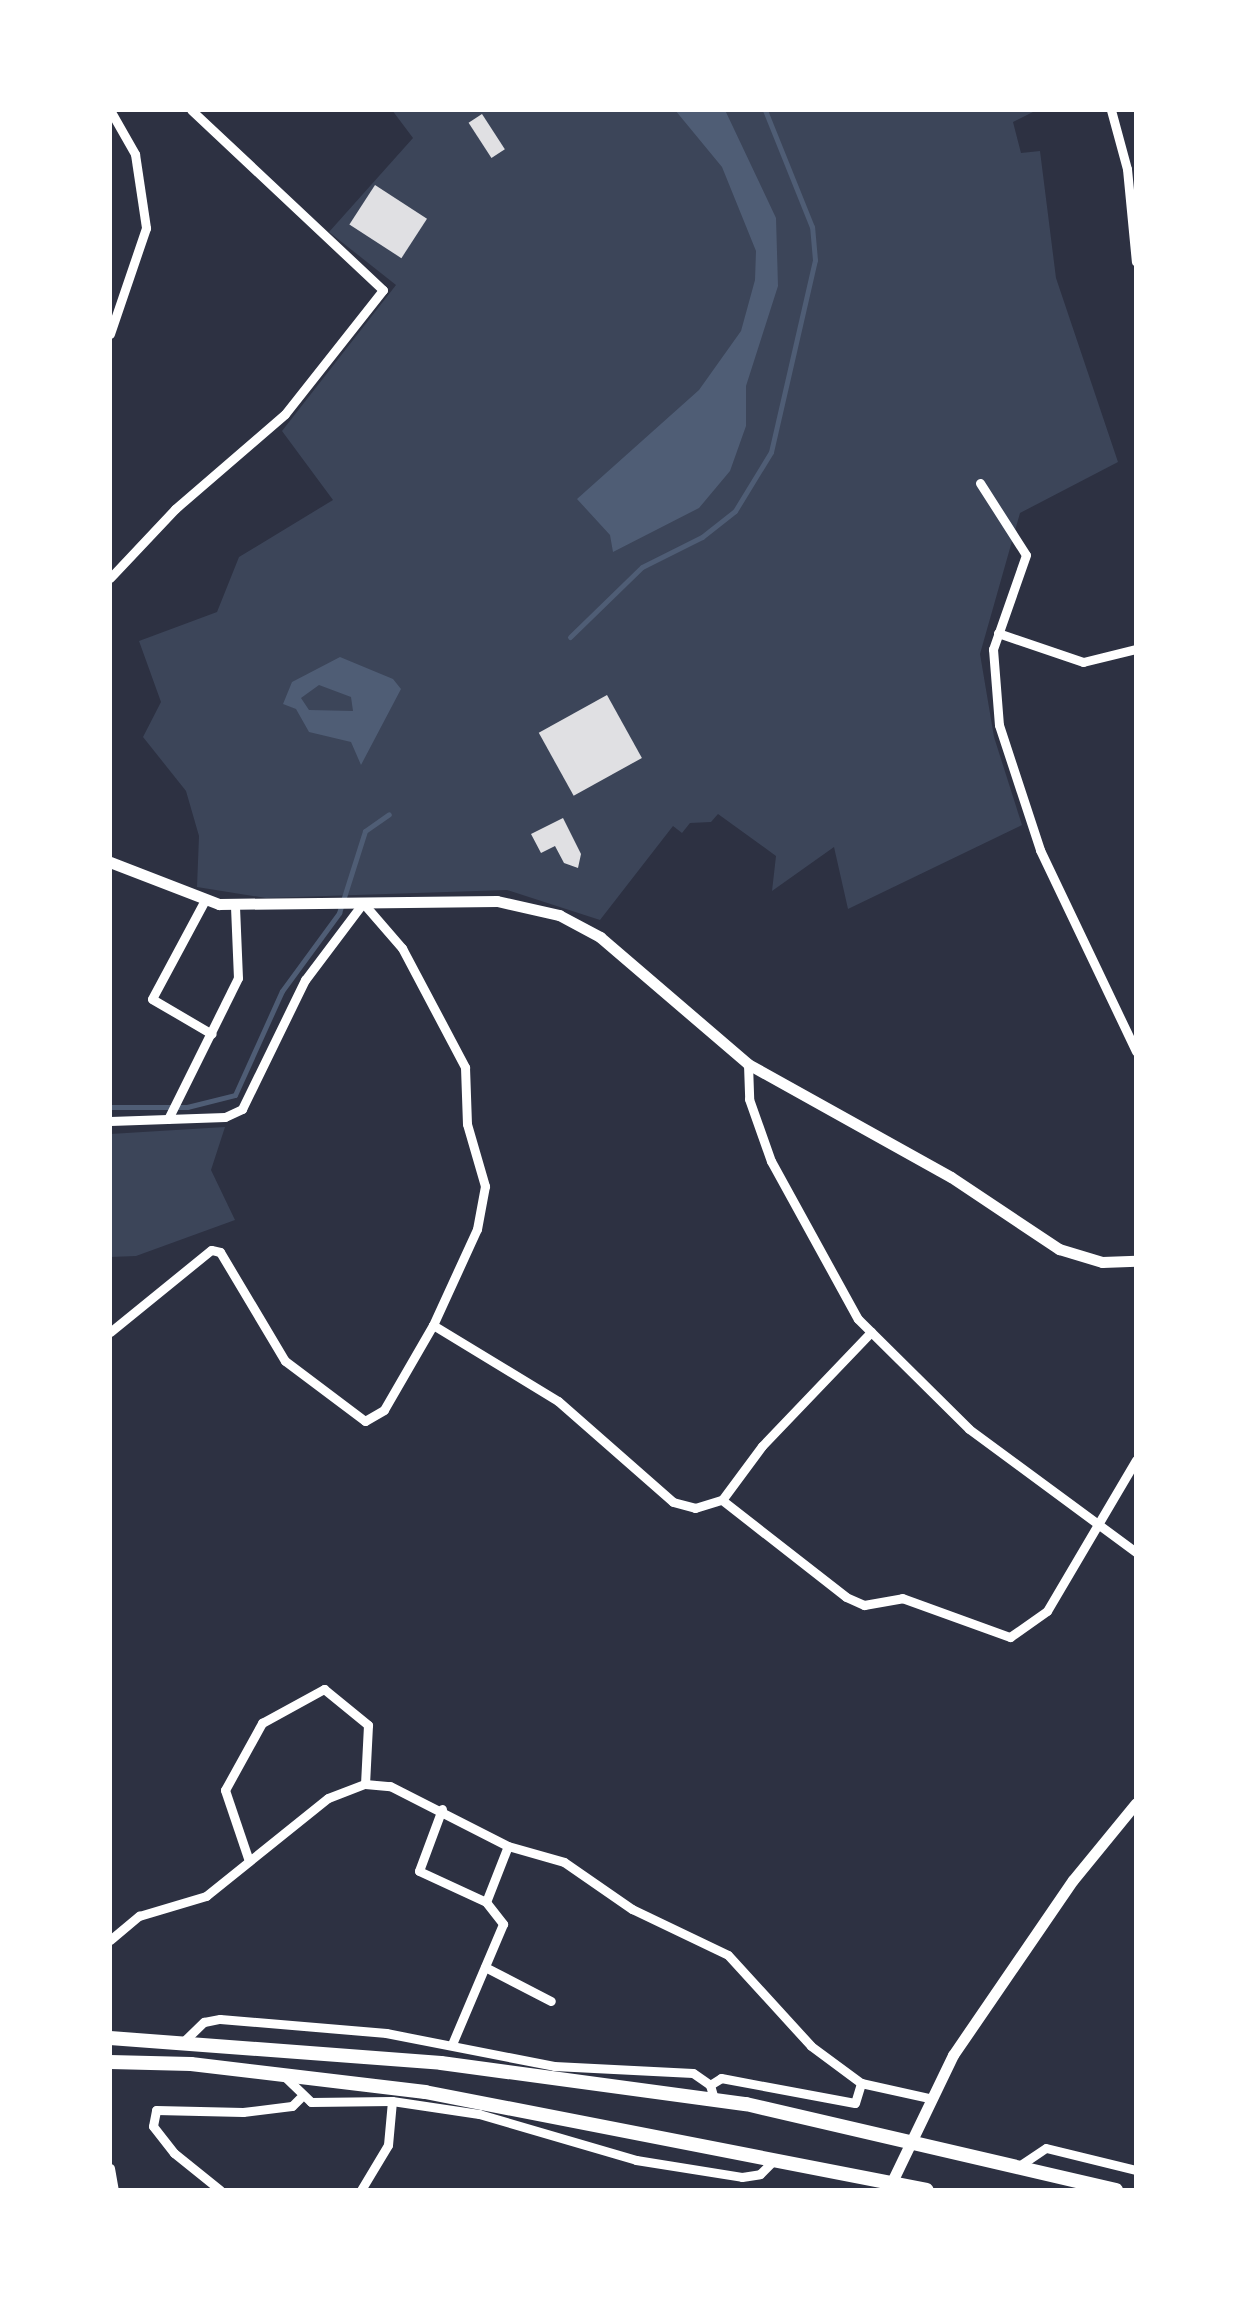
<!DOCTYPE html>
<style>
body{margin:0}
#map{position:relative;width:1246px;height:2300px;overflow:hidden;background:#2d3142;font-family:"Roboto Condensed",sans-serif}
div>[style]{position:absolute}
.green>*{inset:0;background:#3c4559}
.water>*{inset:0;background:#4f5d75}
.stream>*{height:5px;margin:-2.5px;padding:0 2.5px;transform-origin:2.5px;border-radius:2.5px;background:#4f5d75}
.building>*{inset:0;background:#e0e0e3;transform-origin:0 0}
.minor>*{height:9px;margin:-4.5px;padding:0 4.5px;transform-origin:4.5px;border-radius:4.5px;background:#fff}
.tertiary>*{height:11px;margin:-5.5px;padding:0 5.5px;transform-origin:5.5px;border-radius:5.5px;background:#fff}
.trunk>*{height:14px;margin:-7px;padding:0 7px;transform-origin:7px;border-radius:7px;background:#fff}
span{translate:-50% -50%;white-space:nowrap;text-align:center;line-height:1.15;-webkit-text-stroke:10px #fff;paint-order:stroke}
.frame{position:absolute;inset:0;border:112px solid #fff;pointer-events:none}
</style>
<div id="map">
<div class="green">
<div style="clip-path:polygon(392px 110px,1037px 110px,1013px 122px,1021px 153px,1040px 151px,1056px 278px,1118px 462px,1020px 513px,980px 654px,994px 737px,1022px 825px,848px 909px,834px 847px,772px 891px,776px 856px,718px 814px,711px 822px,690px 823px,682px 833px,673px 826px,600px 920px,507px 890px,266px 898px,197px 887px,199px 836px,186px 791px,143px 737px,161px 702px,139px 641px,217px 612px,239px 557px,333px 500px,282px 431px,396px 285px,329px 232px,413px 138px)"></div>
<div style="clip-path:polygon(225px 1127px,211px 1170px,235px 1220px,136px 1256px,110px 1257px,110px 1134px)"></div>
</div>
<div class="water">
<div style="clip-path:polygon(675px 110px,725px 110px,776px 218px,778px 286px,746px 386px,746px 426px,730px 471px,699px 508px,613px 552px,610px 535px,577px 499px,699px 390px,741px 331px,755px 280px,756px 251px,722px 167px)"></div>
<div style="clip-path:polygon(evenodd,340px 657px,393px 679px,401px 689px,361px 765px,351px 742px,309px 732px,296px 709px,283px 704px,292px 682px,340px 657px,319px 685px,351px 697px,353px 711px,309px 710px,301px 698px,319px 685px)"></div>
</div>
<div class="stream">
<div style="left:570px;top:637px;width:100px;rotate:-44.2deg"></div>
<div style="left:642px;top:567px;width:67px;rotate:-26.6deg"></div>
<div style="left:702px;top:537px;width:42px;rotate:-38.2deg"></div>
<div style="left:735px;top:511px;width:69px;rotate:-58.6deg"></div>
<div style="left:771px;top:452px;width:197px;rotate:-77.1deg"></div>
<div style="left:815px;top:260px;width:33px;rotate:-95deg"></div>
<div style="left:812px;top:227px;width:126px;rotate:-111.9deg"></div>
<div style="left:110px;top:1107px;width:77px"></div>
<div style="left:187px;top:1107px;width:49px;rotate:-14deg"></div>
<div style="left:235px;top:1095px;width:114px;rotate:-65.7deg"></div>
<div style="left:282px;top:991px;width:97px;rotate:-53.8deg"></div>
<div style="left:339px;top:913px;width:86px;rotate:-72.4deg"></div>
<div style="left:365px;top:831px;width:29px;rotate:-35deg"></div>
</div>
<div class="building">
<div style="left:482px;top:114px;width:42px;height:16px;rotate:57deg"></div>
<div style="left:375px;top:185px;width:62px;height:47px;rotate:33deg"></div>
<div style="left:607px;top:695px;width:72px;height:78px;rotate:61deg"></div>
<div style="clip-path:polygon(563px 818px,581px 854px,578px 868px,564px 863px,555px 846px,541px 853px,531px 834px)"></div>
</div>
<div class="minor">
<div style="left:110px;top:110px;width:51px;rotate:60.4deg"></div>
<div style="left:135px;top:154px;width:75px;rotate:81.5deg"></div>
<div style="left:146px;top:228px;width:112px;rotate:108.8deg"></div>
<div style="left:1111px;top:110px;width:61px;rotate:74.8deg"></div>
<div style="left:1127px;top:169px;width:93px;rotate:84.5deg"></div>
<div style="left:980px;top:483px;width:85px;rotate:57.4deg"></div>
<div style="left:1026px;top:555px;width:100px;rotate:109.3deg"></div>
<div style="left:993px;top:649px;width:76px;rotate:85.5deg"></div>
<div style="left:999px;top:725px;width:132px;rotate:71.8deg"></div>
<div style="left:1040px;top:850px;width:223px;rotate:64.5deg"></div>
<div style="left:110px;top:578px;width:95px;rotate:-46.7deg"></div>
<div style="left:175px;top:509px;width:145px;rotate:-40.8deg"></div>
<div style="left:285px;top:414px;width:158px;rotate:-51.7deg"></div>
<div style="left:383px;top:290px;width:263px;rotate:-136.8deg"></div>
<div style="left:998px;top:633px;width:90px;rotate:18.8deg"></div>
<div style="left:1083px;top:662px;width:55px;rotate:-13.8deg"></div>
<div style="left:205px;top:900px;width:112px;rotate:118.2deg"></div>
<div style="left:152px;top:999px;width:69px;rotate:30.3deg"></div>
<div style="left:748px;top:1064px;width:35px;rotate:88deg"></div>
<div style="left:749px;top:1099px;width:66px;rotate:70.5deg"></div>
<div style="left:771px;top:1161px;width:180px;rotate:61.2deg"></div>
<div style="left:858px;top:1319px;width:156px;rotate:44.7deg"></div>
<div style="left:969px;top:1429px;width:207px;rotate:36.4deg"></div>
<div style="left:168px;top:1119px;width:157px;rotate:-63.6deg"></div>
<div style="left:238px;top:978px;width:73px;rotate:-92.4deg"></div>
<div style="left:110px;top:1121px;width:115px;rotate:-2deg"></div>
<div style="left:225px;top:1117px;width:19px;rotate:-25deg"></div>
<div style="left:242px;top:1109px;width:144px;rotate:-64deg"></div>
<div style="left:305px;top:980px;width:96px;rotate:-53deg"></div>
<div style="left:363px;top:903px;width:60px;rotate:49.1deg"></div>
<div style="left:402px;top:948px;width:135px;rotate:62.1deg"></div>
<div style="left:465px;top:1067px;width:57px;rotate:88deg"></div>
<div style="left:467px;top:1124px;width:65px;rotate:73.8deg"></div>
<div style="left:485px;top:1186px;width:44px;rotate:100.5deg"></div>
<div style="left:477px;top:1229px;width:106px;rotate:114.6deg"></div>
<div style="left:433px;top:1325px;width:98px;rotate:120deg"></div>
<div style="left:384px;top:1410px;width:22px;rotate:150deg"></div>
<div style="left:365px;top:1421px;width:100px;rotate:-143.1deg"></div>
<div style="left:285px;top:1361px;width:127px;rotate:-120.8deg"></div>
<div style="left:220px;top:1252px;width:9px;rotate:-167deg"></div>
<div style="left:211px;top:1250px;width:130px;rotate:140.9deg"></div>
<div style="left:433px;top:1325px;width:146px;rotate:31.3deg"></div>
<div style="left:558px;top:1401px;width:153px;rotate:41.3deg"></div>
<div style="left:673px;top:1502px;width:23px;rotate:15deg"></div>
<div style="left:695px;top:1508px;width:28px;rotate:-17deg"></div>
<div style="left:722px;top:1500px;width:67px;rotate:-53.5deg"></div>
<div style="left:762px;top:1446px;width:158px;rotate:-46.3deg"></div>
<div style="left:722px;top:1500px;width:157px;rotate:38deg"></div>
<div style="left:846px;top:1597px;width:20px;rotate:24deg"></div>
<div style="left:864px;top:1605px;width:39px;rotate:-10deg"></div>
<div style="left:902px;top:1598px;width:115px;rotate:19.9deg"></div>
<div style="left:1010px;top:1637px;width:45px;rotate:-35.1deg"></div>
<div style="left:1047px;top:1611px;width:175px;rotate:-59.5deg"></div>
<div style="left:442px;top:1809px;width:66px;rotate:110.4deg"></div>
<div style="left:419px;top:1871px;width:74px;rotate:24.8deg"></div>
<div style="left:486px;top:1902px;width:28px;rotate:52deg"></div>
<div style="left:503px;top:1924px;width:130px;rotate:113deg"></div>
<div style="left:249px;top:1861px;width:75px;rotate:-108.7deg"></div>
<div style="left:225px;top:1790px;width:77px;rotate:-61.1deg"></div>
<div style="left:262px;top:1723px;width:71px;rotate:-28.7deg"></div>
<div style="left:324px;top:1689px;width:57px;rotate:39.3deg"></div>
<div style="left:368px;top:1725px;width:59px;rotate:92.9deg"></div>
<div style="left:486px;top:1902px;width:60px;rotate:-68.6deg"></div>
<div style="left:110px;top:1940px;width:38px;rotate:-40deg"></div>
<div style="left:139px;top:1916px;width:70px;rotate:-16.6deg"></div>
<div style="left:206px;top:1896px;width:156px;rotate:-38.8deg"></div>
<div style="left:328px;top:1798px;width:40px;rotate:-21deg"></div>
<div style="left:365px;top:1784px;width:25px;rotate:5deg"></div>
<div style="left:390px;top:1786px;width:132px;rotate:27deg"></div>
<div style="left:508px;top:1846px;width:58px;rotate:15.9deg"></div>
<div style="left:564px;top:1862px;width:83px;rotate:34.7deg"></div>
<div style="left:632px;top:1909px;width:106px;rotate:25.6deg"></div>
<div style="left:728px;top:1955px;width:123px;rotate:47.6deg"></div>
<div style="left:811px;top:2046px;width:62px;rotate:36.5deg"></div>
<div style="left:861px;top:2083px;width:70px;rotate:12.4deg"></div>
<div style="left:485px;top:1967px;width:74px;rotate:27.3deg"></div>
<div style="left:183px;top:2042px;width:29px;rotate:-44deg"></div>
<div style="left:204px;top:2022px;width:16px;rotate:-11deg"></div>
<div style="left:220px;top:2019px;width:167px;rotate:4.8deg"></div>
<div style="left:386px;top:2033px;width:171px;rotate:11.1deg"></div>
<div style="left:554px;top:2066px;width:139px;rotate:2.9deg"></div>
<div style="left:693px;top:2073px;width:21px;rotate:35deg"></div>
<div style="left:710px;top:2085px;width:15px;rotate:74deg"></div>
<div style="left:282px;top:2074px;width:40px;rotate:44deg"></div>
<div style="left:311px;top:2102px;width:81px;rotate:-0.7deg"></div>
<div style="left:392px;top:2101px;width:88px;rotate:8.5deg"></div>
<div style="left:479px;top:2114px;width:164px;rotate:16.3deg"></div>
<div style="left:636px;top:2160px;width:107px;rotate:9.1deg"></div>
<div style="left:742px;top:2177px;width:18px;rotate:-9deg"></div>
<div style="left:760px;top:2174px;width:20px;rotate:-45deg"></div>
<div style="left:710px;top:2085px;width:13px;rotate:-32deg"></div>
<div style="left:721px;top:2078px;width:136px;rotate:10.6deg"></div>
<div style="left:855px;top:2103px;width:21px;rotate:-73deg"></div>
<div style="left:1019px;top:2166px;width:32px;rotate:-34deg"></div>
<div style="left:1046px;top:2148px;width:93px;rotate:13.7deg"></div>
<div style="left:110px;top:2168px;width:22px;rotate:80deg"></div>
<div style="left:220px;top:2190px;width:59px;rotate:-141.2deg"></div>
<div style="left:174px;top:2153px;width:34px;rotate:-128deg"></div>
<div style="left:153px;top:2126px;width:16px;rotate:-79deg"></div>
<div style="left:156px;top:2110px;width:87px;rotate:1.3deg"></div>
<div style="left:243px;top:2112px;width:49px;rotate:-7deg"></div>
<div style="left:292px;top:2106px;width:11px;rotate:-45deg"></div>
<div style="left:361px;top:2190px;width:52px;rotate:-59deg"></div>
<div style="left:388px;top:2145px;width:44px;rotate:-84.8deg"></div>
</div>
<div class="tertiary">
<div style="left:110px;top:862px;width:117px;rotate:21.1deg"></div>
<div style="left:219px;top:904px;width:278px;rotate:-0.6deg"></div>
<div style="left:497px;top:901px;width:64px;rotate:12.7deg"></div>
<div style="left:559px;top:915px;width:47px;rotate:28.2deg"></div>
<div style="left:600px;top:937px;width:195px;rotate:40.6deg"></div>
<div style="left:748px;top:1064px;width:232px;rotate:29.1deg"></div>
<div style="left:951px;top:1177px;width:130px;rotate:33.7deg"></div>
<div style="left:1059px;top:1249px;width:45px;rotate:16.8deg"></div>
<div style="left:1102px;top:1262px;width:34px;rotate:-2deg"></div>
<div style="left:888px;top:2190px;width:150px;rotate:-64.3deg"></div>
<div style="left:953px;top:2055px;width:212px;rotate:-55.6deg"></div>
<div style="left:1073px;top:1880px;width:99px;rotate:-50.7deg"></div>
</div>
<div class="trunk">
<div style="left:110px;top:2038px;width:332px;rotate:4.3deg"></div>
<div style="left:441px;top:2063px;width:308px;rotate:7.7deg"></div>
<div style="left:746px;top:2104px;width:380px;rotate:13.1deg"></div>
<div style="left:110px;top:2062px;width:81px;rotate:1.4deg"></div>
<div style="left:191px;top:2064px;width:236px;rotate:6.8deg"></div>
<div style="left:425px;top:2092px;width:511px;rotate:11.05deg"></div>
</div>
<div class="frame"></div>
</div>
